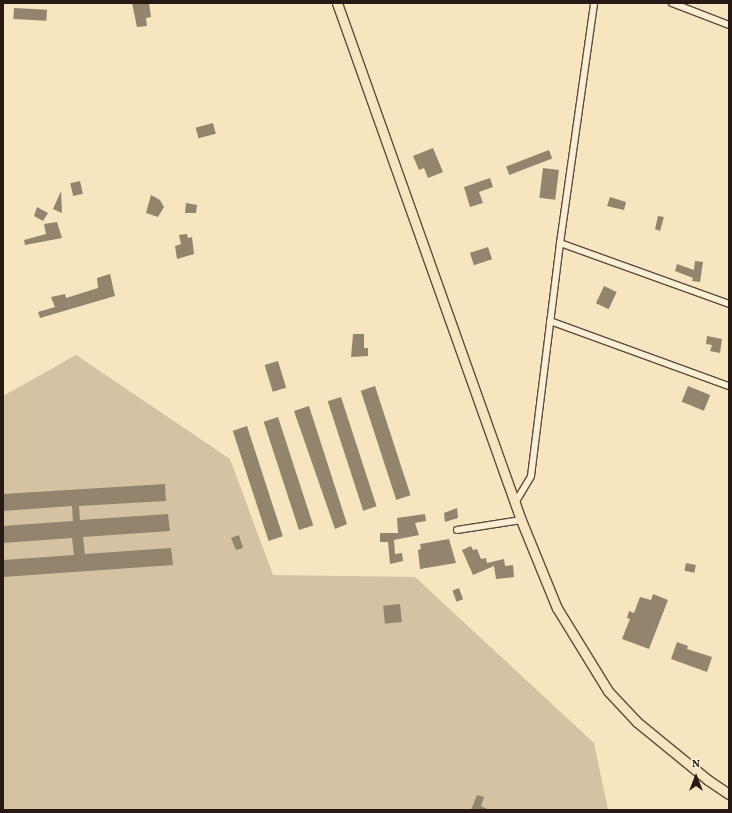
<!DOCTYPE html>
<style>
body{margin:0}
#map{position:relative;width:732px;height:813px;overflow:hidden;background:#f7e5bf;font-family:Vollkorn,serif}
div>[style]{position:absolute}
.green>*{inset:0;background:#d4c2a2}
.building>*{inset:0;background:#93846d;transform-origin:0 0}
.roads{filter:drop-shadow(1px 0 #5b4d3f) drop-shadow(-1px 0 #5b4d3f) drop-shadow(0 1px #5b4d3f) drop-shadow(0 -1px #5b4d3f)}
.street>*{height:6px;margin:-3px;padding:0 3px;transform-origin:3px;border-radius:3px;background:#faeed5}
.primary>*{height:9px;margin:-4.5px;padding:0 4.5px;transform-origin:4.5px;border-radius:4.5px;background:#f7e5bf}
span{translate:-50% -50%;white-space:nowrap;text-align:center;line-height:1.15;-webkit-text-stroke:3.5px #faeed5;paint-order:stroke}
.frame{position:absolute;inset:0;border:4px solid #271a14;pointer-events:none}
.north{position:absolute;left:676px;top:757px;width:40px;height:40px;-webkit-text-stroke:3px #faeed5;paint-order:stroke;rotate:0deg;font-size:11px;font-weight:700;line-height:16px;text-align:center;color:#271a14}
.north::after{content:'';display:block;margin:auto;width:14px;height:18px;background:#271a14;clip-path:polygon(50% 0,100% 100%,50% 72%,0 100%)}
</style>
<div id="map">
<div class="green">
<div style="clip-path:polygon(76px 355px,230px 459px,273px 575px,415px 577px,594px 743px,608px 810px,3px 810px,3px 396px)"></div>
</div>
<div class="building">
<div style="clip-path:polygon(132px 3px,149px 3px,151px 17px,146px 18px,147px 26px,137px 27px)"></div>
<div style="left:14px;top:8px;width:33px;height:11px;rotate:3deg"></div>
<div style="left:213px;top:123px;width:11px;height:18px;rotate:75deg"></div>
<div style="clip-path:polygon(433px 148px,443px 172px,428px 178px,424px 168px,419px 170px,413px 156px)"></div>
<div style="left:549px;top:150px;width:9px;height:46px;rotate:69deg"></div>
<div style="left:543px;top:168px;width:16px;height:30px;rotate:7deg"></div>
<div style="clip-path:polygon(490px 178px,493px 187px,479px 192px,483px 203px,470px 207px,464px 187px)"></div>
<div style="left:80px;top:181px;width:13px;height:10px;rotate:77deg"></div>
<div style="clip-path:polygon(61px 191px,62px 213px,53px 209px)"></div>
<div style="clip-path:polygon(151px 195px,160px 200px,164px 207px,158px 217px,146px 213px)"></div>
<div style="clip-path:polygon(610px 197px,626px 202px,624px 210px,607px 206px)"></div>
<div style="clip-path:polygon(186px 203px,197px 205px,196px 213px,185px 213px)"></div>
<div style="clip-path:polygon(37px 207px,48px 213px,43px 221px,34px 216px)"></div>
<div style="clip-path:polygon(658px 216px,664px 217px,660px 231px,655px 229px)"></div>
<div style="clip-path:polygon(57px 222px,62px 238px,25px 245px,24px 240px,46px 234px,44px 224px)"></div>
<div style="clip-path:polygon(187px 234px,188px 238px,192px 237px,194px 254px,177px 259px,175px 246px,181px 244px,179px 235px)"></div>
<div style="left:488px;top:247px;width:13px;height:19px;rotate:72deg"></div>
<div style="clip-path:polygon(695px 261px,703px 262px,700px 282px,692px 281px,693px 278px,675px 271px,677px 264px,694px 270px)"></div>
<div style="clip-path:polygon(110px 274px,115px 296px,40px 318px,38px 312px,55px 307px,51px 297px,65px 294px,66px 298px,98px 288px,97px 278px)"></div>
<div style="left:604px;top:286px;width:14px;height:19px;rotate:25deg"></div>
<div style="clip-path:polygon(353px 334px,364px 334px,364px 348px,368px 348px,368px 356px,351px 357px)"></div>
<div style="clip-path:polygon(707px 336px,722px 339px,720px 353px,710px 351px,712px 345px,706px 344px)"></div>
<div style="left:278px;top:361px;width:28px;height:14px;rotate:73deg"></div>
<div style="left:375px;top:386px;width:115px;height:15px;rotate:72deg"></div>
<div style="left:688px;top:386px;width:24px;height:17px;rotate:22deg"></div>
<div style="left:341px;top:397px;width:115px;height:14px;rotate:72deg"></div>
<div style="clip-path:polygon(309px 406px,347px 524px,335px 529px,294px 411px)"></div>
<div style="left:278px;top:417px;width:114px;height:15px;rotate:72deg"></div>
<div style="left:247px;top:426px;width:116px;height:15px;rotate:72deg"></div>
<div style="clip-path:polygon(165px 484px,166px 501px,79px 506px,80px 520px,168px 514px,170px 531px,83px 537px,85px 554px,171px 548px,173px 565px,3px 577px,3px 560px,74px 555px,72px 538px,3px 543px,3px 526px,73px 521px,72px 506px,3px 511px,3px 494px)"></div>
<div style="clip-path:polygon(457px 508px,458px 518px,445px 522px,444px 513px)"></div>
<div style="clip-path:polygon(425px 514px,426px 521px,415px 523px,419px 535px,394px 540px,395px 554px,402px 553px,403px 561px,390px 564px,388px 542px,380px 542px,380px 533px,398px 533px,397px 518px)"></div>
<div style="clip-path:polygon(239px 535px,243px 548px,236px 550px,231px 538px)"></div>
<div style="clip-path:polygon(449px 539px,456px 563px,420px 569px,418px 550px,421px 549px,420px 544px)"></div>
<div style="clip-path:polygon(471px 546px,473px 550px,477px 549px,481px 559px,486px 558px,487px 563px,504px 559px,505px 566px,513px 565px,514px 577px,496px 579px,494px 566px,473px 575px,462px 550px)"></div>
<div style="left:686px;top:563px;width:10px;height:8px;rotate:11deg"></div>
<div style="left:459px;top:588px;width:12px;height:7px;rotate:70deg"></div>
<div style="clip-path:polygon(653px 594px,668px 600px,649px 649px,622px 639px,630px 619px,627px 618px,629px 611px,634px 613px,640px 597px,651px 600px)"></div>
<div style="left:400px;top:604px;width:18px;height:17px;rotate:84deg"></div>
<div style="clip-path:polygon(677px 642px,688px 646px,687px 649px,712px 657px,707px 672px,671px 659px)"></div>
<div style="clip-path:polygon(477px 795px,484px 797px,481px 806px,489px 810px,471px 810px)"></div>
</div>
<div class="roads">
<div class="street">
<div style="left:672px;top:3px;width:61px;rotate:21.1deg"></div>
<div style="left:560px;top:243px;width:180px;rotate:19.8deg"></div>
<div style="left:550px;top:321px;width:190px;rotate:20deg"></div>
<div style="left:515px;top:503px;width:31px;rotate:-59deg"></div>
<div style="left:531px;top:476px;width:235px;rotate:-82.9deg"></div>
<div style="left:560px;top:243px;width:242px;rotate:-81.9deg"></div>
<div style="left:457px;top:530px;width:65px;rotate:-8.9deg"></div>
</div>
<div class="primary">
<div style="left:337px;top:3px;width:549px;rotate:70.41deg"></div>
<div style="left:521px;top:520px;width:95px;rotate:67.8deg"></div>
<div style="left:557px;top:608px;width:97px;rotate:58.4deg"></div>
<div style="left:608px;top:691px;width:42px;rotate:46.9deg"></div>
<div style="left:637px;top:722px;width:92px;rotate:39.2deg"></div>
<div style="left:708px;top:780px;width:25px;rotate:34deg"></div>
</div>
</div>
<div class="frame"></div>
<div class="north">N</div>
</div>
